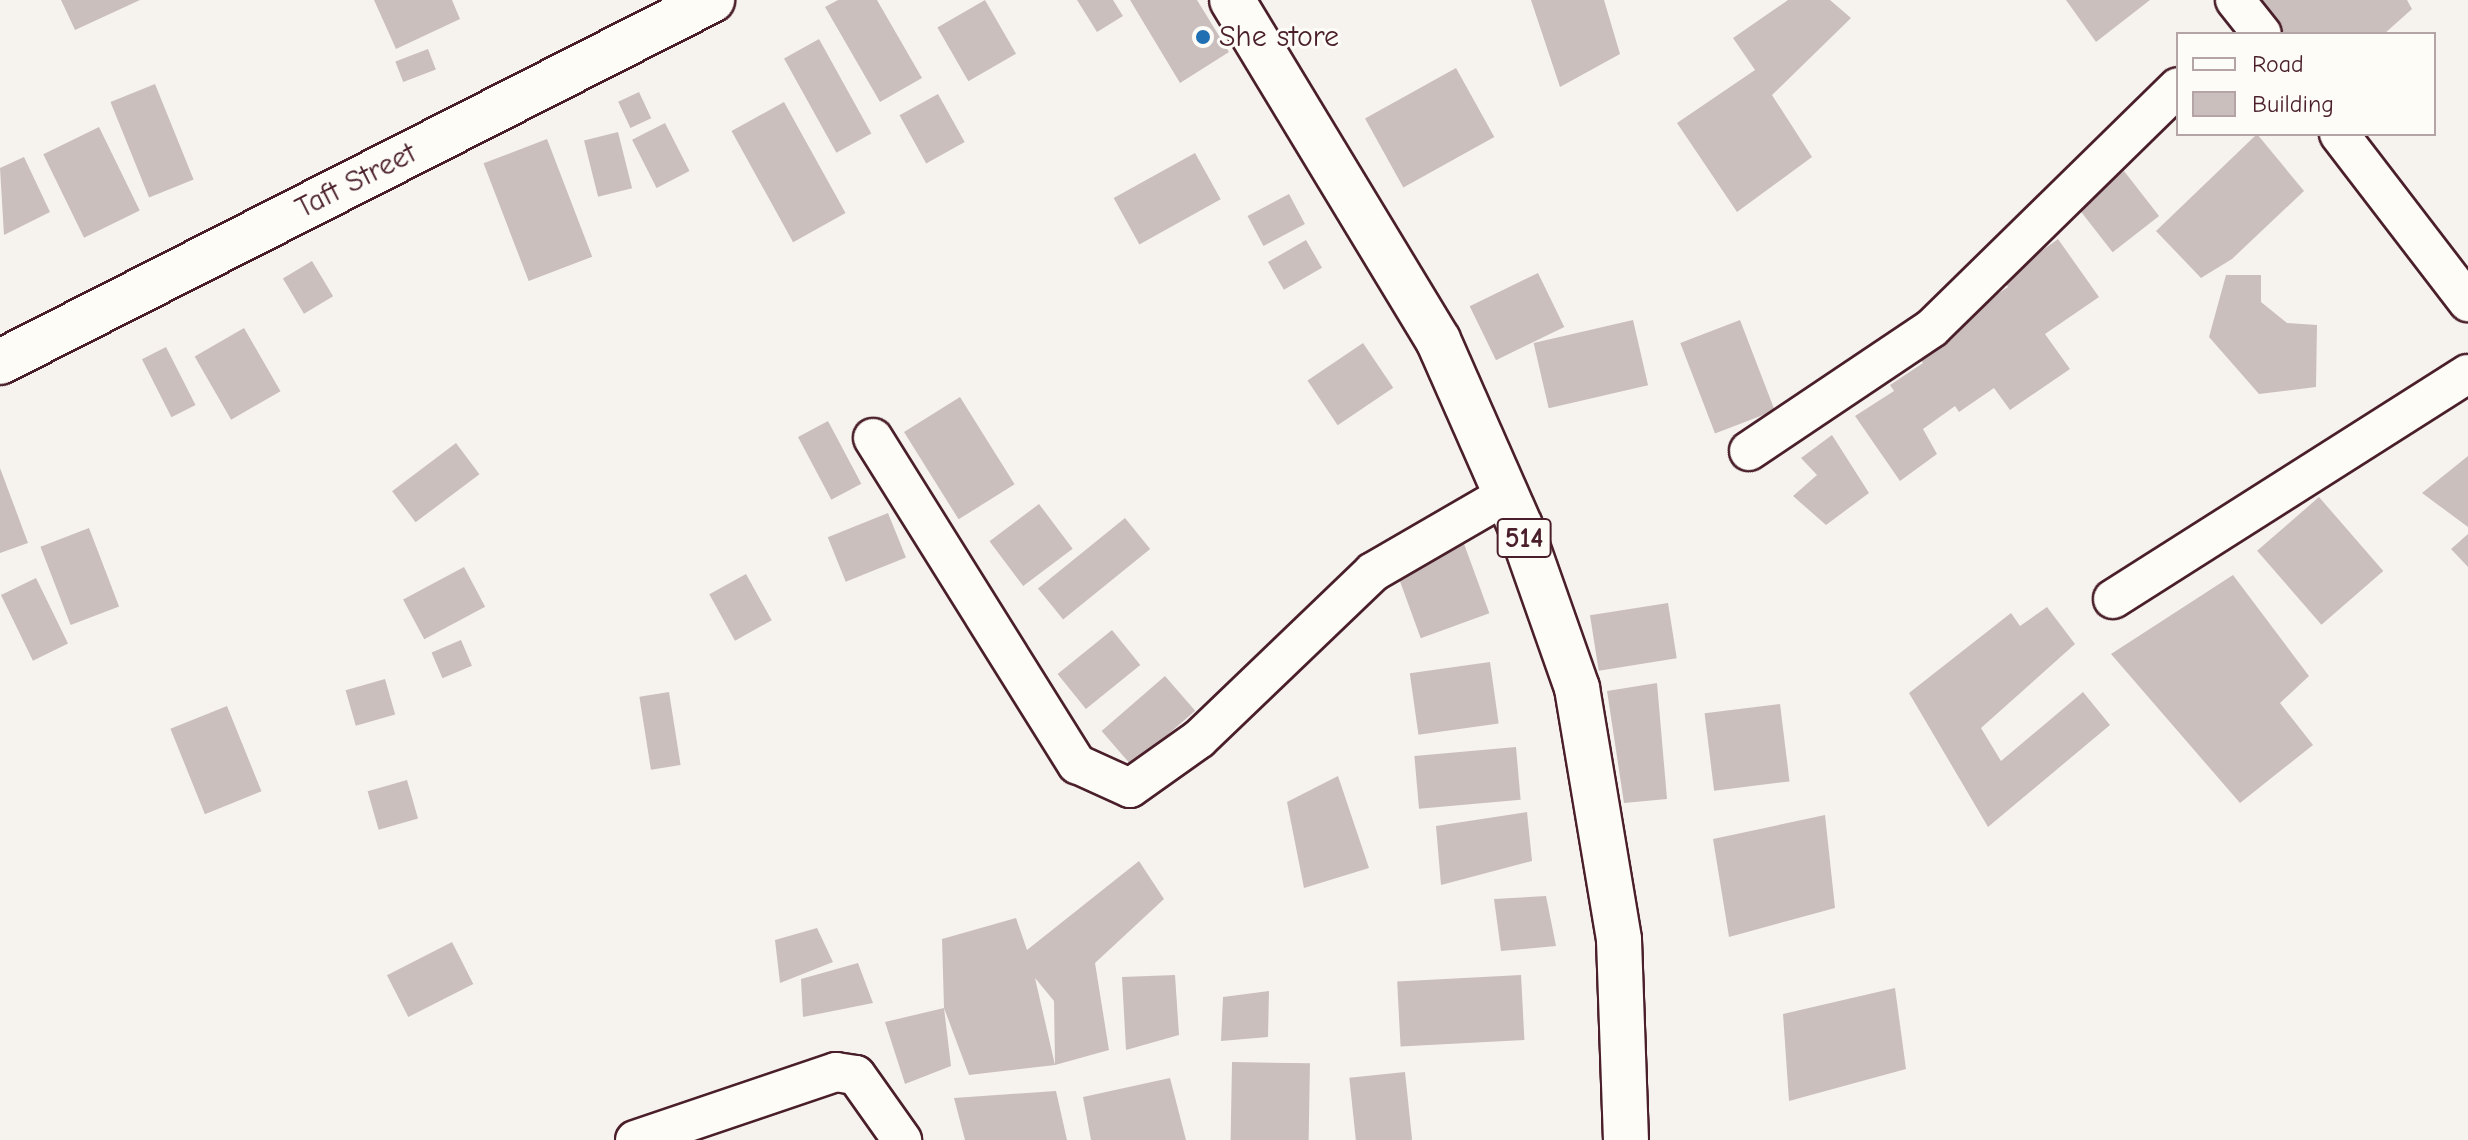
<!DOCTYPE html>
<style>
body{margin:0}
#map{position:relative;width:2468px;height:1140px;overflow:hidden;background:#f6f3ef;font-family:"Comic Neue",sans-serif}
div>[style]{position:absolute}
.building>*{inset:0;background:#cbbfbe;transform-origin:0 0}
.roads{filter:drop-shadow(2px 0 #4a1f2b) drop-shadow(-2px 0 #4a1f2b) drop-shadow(0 2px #4a1f2b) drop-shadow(0 -2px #4a1f2b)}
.minor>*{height:38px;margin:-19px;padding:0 19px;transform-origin:19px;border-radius:19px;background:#fdfcf7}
.major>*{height:44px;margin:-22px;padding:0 22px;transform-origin:22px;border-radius:22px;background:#fdfcf7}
.dots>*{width:22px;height:22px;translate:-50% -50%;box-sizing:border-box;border:4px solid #fdfcf7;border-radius:50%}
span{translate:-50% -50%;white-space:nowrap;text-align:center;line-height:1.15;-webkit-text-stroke:6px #fdfcf7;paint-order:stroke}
.shield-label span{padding:2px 6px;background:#fdfcf7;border:2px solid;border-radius:6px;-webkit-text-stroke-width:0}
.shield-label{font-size:28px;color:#4a1f2b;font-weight:700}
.poi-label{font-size:30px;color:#4a1f2b}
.left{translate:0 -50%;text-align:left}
.street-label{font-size:30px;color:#4a1f2b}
.legend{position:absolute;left:2176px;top:32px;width:260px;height:104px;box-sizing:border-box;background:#fdfcf7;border:2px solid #b5a4a5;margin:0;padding:10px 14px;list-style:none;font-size:24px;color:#4a1f2b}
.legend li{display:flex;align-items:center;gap:16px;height:40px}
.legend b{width:40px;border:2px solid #b5a4a5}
</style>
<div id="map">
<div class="building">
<div style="clip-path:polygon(61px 0,140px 0,75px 30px)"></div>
<div style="clip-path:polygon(374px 0,452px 0,460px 19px,396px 49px)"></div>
<div style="clip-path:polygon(838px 0,877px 0,922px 78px,880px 102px,825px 7px)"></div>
<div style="left:985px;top:0;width:62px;height:55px;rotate:60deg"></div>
<div style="clip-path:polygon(1077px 0,1113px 0,1123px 16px,1097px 32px)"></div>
<div style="clip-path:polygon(1130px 0,1197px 0,1229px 52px,1180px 83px)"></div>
<div style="clip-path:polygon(1531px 0,1604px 0,1620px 54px,1560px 87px)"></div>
<div style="clip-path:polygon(1788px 0,1830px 0,1851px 18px,1772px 95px,1812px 157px,1737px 212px,1677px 123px,1755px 70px,1733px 38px)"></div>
<div style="clip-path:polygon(2066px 0,2150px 0,2096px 42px)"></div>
<div style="clip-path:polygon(2259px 0,2407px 0,2412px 9px,2384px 34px,2284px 34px)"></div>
<div style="left:819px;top:39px;width:108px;height:40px;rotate:61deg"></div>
<div style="left:428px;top:49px;width:22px;height:35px;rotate:69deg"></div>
<div style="left:1456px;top:68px;width:79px;height:104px;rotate:61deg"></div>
<div style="left:155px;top:84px;width:103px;height:48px;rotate:68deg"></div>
<div style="left:639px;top:92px;width:29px;height:23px;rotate:65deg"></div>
<div style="left:938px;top:94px;width:55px;height:44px;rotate:61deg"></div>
<div style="left:784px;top:102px;width:127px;height:60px;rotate:61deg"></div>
<div style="left:665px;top:123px;width:54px;height:37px;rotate:63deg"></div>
<div style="left:99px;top:127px;width:93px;height:62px;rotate:64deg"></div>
<div style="left:618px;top:132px;width:58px;height:35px;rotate:76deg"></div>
<div style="clip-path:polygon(2257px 134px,2304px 191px,2232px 259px,2201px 278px,2156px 231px)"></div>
<div style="left:547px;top:139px;width:126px;height:68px;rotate:69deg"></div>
<div style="left:1195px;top:153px;width:53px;height:93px;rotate:61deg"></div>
<div style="clip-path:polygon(24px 157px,50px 212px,4px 235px,0 168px)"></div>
<div style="left:2124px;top:171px;width:57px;height:59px;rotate:52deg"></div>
<div style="left:1289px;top:194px;width:34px;height:47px;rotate:62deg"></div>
<div style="clip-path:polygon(2058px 239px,2099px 297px,2045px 334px,2070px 369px,2010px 410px,1994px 388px,1959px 412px,1955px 406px,1923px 429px,1937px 454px,1900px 481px,1855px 416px,1894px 391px,1890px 385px,1923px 363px,1918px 356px,1956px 332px,1950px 325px,2008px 287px,2003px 279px)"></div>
<div style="left:1306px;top:240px;width:32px;height:44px;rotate:60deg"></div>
<div style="left:312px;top:261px;width:41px;height:34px;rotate:59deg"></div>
<div style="left:1538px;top:273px;width:60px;height:76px;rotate:64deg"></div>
<div style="clip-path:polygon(2226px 275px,2261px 275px,2261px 302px,2287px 323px,2317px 325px,2316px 387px,2259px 394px,2209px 337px)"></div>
<div style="left:1633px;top:320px;width:67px;height:102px;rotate:77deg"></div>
<div style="left:1740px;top:320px;width:97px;height:64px;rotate:69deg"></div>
<div style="left:244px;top:328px;width:73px;height:57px;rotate:60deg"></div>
<div style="left:1363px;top:343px;width:54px;height:67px;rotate:56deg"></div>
<div style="left:166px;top:347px;width:65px;height:27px;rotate:63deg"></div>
<div style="left:960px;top:397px;width:103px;height:66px;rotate:58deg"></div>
<div style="left:828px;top:421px;width:71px;height:34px;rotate:62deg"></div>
<div style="clip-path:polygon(1832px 435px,1869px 493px,1826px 525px,1793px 496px,1817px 475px,1801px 458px)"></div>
<div style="left:456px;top:443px;width:39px;height:80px;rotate:53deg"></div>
<div style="clip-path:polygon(2468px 456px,2468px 527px,2422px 493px)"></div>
<div style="clip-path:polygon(0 468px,28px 543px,0 553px)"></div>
<div style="left:2319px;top:497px;width:98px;height:82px;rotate:49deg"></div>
<div style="left:1039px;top:504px;width:56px;height:62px;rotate:53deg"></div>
<div style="left:888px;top:513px;width:48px;height:65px;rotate:68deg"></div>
<div style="left:1125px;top:518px;width:40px;height:112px;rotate:51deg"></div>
<div style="left:89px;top:528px;width:84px;height:52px;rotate:69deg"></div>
<div style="clip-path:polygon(2468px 534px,2468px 567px,2451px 549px)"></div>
<div style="left:1463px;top:541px;width:77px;height:73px;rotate:70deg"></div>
<div style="left:464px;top:567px;width:45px;height:69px;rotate:62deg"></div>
<div style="left:746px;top:574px;width:53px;height:42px;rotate:61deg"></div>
<div style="clip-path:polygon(2233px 575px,2309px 676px,2280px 703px,2313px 745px,2240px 803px,2111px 654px)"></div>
<div style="left:36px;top:578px;width:73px;height:39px;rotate:64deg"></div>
<div style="left:1668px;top:603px;width:56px;height:79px;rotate:81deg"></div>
<div style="clip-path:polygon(2047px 607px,2075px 644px,1981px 728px,2001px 761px,2083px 692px,2110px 725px,1988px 827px,1909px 693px,2011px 613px,2020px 626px)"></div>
<div style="left:1112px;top:630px;width:45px;height:70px;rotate:51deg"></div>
<div style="left:461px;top:640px;width:28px;height:32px;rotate:67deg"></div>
<div style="left:1490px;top:662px;width:62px;height:81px;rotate:82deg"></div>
<div style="left:1165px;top:676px;width:46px;height:84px;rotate:49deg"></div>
<div style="left:385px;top:679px;width:37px;height:41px;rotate:74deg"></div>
<div style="clip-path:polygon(1657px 683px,1667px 799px,1624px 803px,1607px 691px)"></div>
<div style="left:669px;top:692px;width:74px;height:30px;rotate:81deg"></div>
<div style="left:1780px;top:704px;width:78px;height:76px;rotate:83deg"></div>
<div style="left:227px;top:706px;width:92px;height:61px;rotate:68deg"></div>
<div style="left:1516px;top:747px;width:53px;height:102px;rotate:85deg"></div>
<div style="clip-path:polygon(1338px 776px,1369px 868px,1304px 888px,1287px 802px)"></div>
<div style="left:407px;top:780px;width:40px;height:41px;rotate:74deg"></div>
<div style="clip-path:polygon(1527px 812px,1532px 861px,1441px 885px,1436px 826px)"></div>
<div style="clip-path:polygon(1825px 815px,1835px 908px,1729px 937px,1713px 839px)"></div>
<div style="clip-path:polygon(1139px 861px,1164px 899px,1095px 963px,1109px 1050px,1055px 1065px,1054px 1001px,1035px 978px,1055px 1065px,969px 1075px,944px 1008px,951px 1066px,905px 1084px,885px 1022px,944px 1008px,942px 939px,1016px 918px,1027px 950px)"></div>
<div style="clip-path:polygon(1546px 896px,1556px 946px,1501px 951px,1494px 899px)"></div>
<div style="clip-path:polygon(817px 928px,833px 962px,780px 983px,775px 940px)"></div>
<div style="left:452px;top:942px;width:47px;height:73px;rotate:63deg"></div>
<div style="clip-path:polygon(858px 963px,873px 1003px,803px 1017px,801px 979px)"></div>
<div style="clip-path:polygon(1175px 975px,1179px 1035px,1126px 1050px,1122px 977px)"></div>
<div style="left:1521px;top:975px;width:65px;height:124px;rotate:87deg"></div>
<div style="clip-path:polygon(1895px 988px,1906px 1069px,1789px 1101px,1783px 1014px)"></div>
<div style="clip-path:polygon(1269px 991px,1268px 1037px,1221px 1041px,1223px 997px)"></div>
<div style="left:1232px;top:1062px;width:78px;height:78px;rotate:1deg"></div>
<div style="left:1405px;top:1072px;width:68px;height:56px;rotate:84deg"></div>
<div style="clip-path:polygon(1170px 1078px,1186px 1140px,1091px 1140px,1083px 1097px)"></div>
<div style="clip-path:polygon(1056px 1091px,1067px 1140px,965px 1140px,954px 1098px)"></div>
</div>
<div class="roads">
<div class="minor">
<div style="left:2235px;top:0;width:43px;rotate:51.5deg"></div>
<div style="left:2339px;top:134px;width:212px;rotate:52.5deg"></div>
<div style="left:873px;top:438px;width:385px;rotate:58deg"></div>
<div style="left:1077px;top:764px;width:58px;rotate:24.4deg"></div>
<div style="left:1130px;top:788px;width:85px;rotate:-35.4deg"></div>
<div style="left:1199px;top:739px;width:241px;rotate:-43.8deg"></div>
<div style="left:1373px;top:572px;width:154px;rotate:-30.1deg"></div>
<div style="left:1749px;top:451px;width:220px;rotate:-33.9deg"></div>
<div style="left:1932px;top:328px;width:344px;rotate:-44.4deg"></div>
<div style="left:2113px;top:599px;width:420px;rotate:-32.4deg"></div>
<div style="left:635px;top:1140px;width:212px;rotate:-18.7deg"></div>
<div style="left:836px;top:1072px;width:20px;rotate:9deg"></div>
<div style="left:856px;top:1075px;width:80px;rotate:54.7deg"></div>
</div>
<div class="major">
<div style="left:1232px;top:0;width:398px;rotate:58.8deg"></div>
<div style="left:1438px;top:340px;width:203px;rotate:66.2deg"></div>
<div style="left:1520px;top:526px;width:172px;rotate:70.6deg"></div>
<div style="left:1577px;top:688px;width:255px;rotate:80.5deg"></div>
<div style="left:1619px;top:940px;width:200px;rotate:88deg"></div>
<div style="left:0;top:362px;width:799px;rotate:-26.95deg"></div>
</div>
</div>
<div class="dots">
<div style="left:1203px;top:37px;background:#1f6fb2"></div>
</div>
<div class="shield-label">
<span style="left:1524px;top:538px">514</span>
</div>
<div class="poi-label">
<span class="left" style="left:1219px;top:37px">She store</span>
</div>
<div class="street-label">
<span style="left:356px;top:181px;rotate:-27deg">Taft Street</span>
</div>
<ul class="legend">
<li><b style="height:10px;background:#fdfcf7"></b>Road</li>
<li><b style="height:22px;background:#cbbfbe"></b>Building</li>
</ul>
</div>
